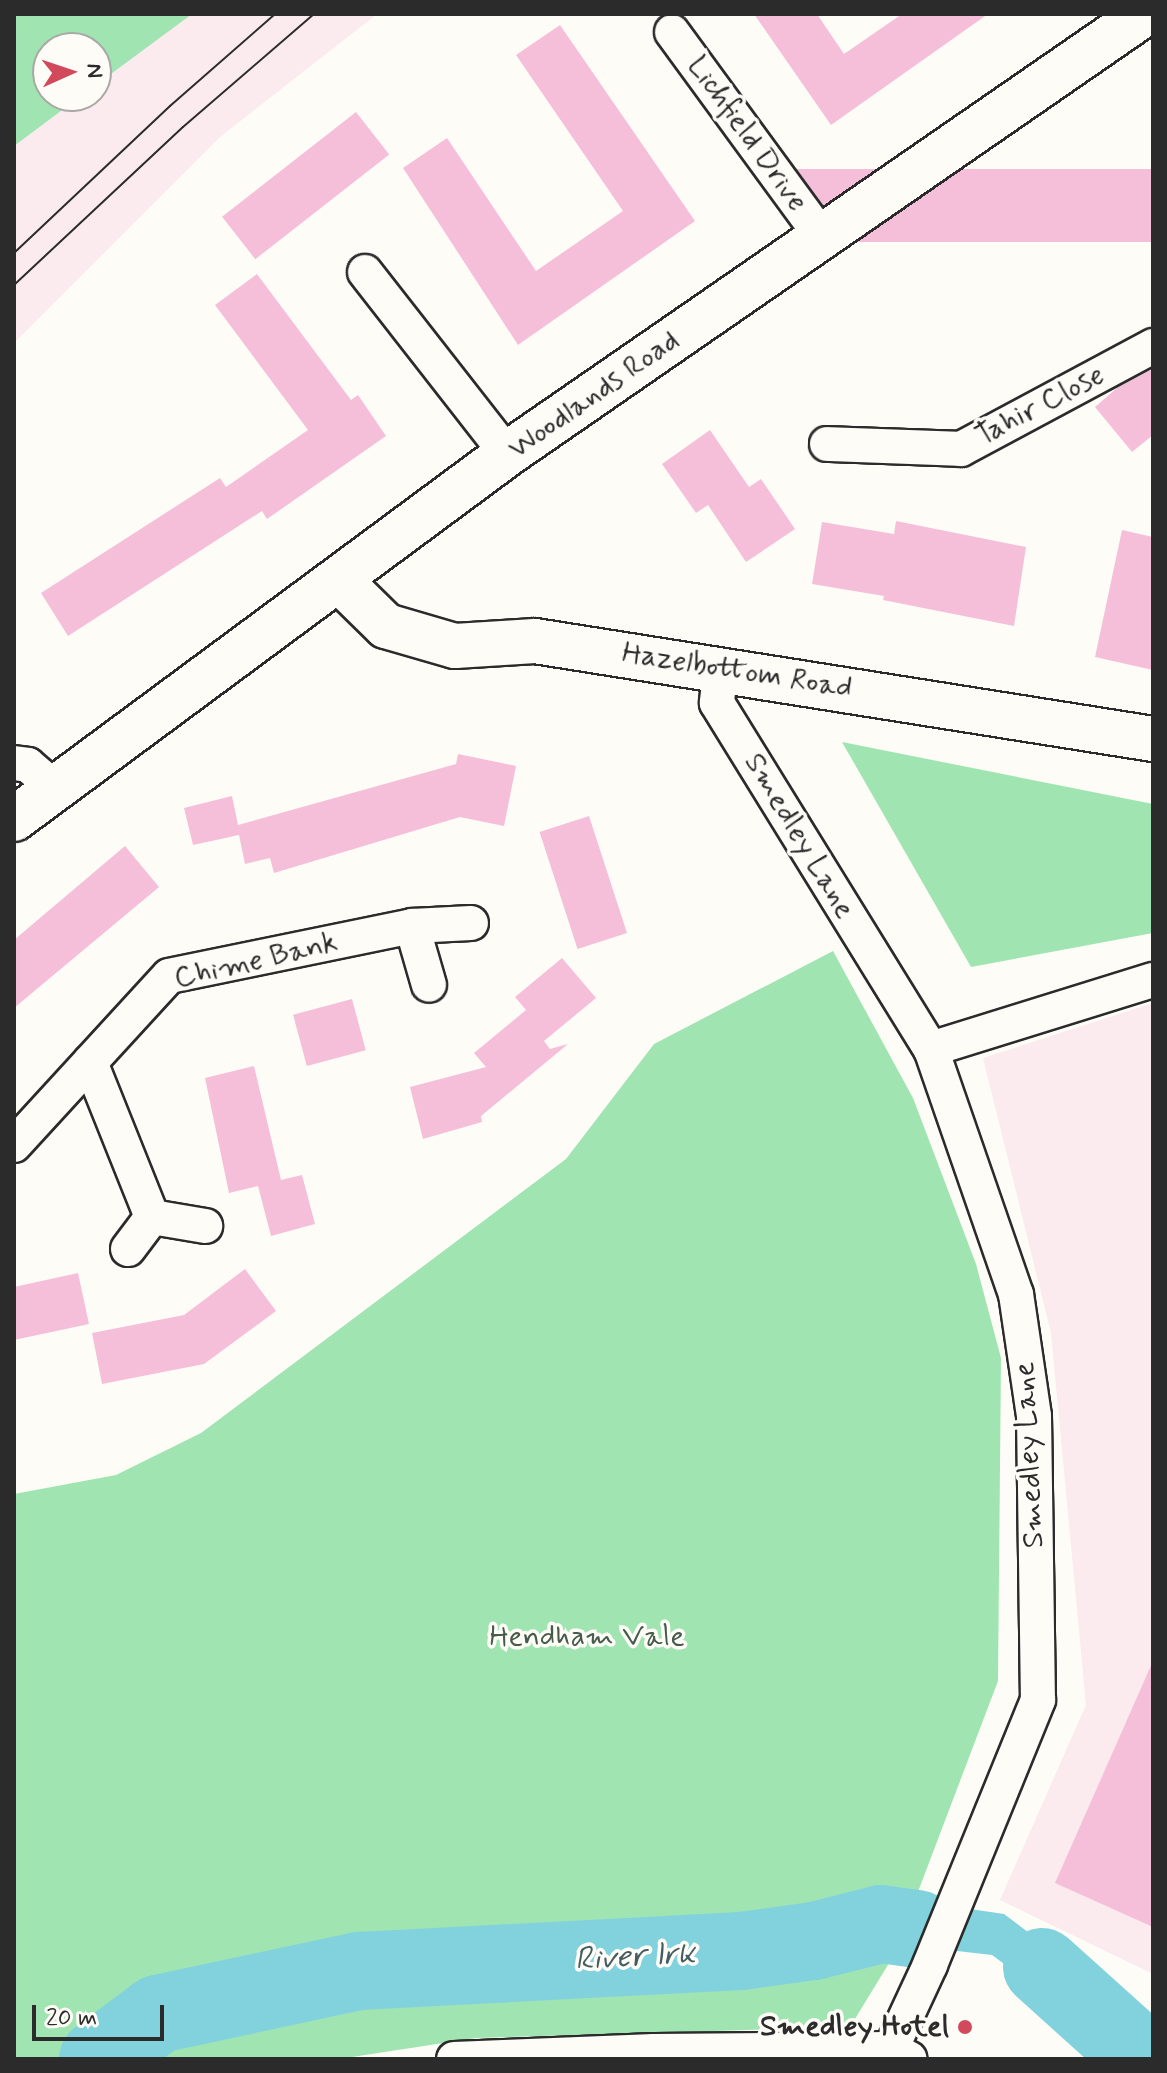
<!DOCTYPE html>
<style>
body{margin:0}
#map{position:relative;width:1167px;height:2073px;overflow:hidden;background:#fdfcf7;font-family:Mynerve,sans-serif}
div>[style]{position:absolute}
.built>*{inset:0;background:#fbeaee}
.green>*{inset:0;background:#a0e5b1}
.water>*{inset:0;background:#82d2de}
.river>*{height:78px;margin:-39px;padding:0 39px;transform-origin:39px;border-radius:39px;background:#82d2de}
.building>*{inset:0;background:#f6bfd9;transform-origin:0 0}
.roads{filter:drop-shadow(2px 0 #2b2b2b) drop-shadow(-2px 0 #2b2b2b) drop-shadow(0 2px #2b2b2b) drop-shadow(0 -2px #2b2b2b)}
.street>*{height:34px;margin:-17px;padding:0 17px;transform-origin:17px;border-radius:17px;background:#fdfcf7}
.secondary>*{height:44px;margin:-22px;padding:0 22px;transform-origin:22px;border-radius:22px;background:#fdfcf7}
.tram>*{height:2px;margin:-1px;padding:0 1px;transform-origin:1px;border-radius:1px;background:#2b2b2b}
.dots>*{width:22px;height:22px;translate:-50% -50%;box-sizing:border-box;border:4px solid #fdfcf7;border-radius:50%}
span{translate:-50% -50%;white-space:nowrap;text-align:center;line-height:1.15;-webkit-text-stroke:7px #fdfcf7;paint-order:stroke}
.street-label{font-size:30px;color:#2b2b2b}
.park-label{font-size:30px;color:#485a4c}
.poi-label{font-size:30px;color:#2b2b2b;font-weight:700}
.right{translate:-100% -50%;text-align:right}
.water-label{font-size:32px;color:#455d61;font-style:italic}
.frame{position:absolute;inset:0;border:16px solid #2b2b2b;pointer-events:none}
.north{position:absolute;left:32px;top:32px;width:80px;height:80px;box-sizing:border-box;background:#fdfcf7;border:2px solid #a9a8a5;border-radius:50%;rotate:87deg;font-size:22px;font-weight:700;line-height:32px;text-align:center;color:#2b2b2b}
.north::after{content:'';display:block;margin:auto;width:28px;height:36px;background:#d1495b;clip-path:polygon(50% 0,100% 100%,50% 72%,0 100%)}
.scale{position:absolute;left:32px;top:2005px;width:132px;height:36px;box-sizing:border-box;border:4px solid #2b2b2b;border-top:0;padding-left:10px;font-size:24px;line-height:28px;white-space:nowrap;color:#2b2b2b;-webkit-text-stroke:6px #fdfcf7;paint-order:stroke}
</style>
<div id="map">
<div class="built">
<div style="clip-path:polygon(evenodd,18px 14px,377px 14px,221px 136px,14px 343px,14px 17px,18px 14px,48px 48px,96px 48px,96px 96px,48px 96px,48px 48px)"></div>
<div style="clip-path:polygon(1153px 1003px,1153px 1974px,1000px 1900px,1086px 1705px,1051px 1333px,983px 1058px)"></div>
</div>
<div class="green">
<div style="clip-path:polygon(14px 14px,192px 14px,96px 85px,96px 48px,48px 48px,48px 96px,81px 96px,14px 146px)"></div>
<div style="clip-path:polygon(842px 742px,1153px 804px,1153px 933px,971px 967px)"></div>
<div style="clip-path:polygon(833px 951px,913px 1098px,976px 1264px,1001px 1358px,998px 1681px,894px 1955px,850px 2027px,476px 2038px,339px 2059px,14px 2059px,14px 1494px,116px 1475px,201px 1433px,566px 1159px,654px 1044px)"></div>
</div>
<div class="water">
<div style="clip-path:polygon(895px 1898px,1004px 1914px,1144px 2020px,1116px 2047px,992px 1955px,870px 1941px,811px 1963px,813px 1921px,870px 1901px)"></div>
</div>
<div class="river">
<div style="left:1042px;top:1967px;width:137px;rotate:42deg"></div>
<div style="left:98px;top:2059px;width:75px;rotate:-36.9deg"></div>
<div style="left:158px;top:2014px;width:206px;rotate:-12.1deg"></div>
<div style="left:359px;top:1971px;width:383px;rotate:-3deg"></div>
<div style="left:741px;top:1951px;width:74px;rotate:-7.8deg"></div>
<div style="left:814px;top:1941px;width:69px;rotate:-14.2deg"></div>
<div style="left:881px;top:1924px;width:37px;rotate:8deg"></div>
</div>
<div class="building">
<div style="clip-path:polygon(754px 14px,817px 14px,844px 54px,902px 14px,988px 14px,831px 125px)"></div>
<div style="clip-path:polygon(560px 25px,695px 221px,518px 345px,403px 168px,447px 138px,536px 271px,623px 211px,516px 55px)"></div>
<div style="left:356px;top:112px;width:54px;height:170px;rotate:52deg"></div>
<div style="left:1153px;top:169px;width:73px;height:360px;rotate:90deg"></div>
<div style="clip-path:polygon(257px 274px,351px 400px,358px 395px,386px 436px,267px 519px,262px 511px,68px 636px,41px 593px,220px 478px,226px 487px,308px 430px,215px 305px)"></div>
<div style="clip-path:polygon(1153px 369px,1153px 435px,1132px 452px,1095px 407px,1118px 387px)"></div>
<div style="clip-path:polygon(710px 430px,749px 487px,761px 479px,795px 529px,746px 562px,708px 505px,696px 513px,662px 464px)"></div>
<div style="clip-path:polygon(896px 521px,1026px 547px,1014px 626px,883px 600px,884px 596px,812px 584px,822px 522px,894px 534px)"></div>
<div style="clip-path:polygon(1122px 530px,1153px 537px,1153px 670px,1095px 657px)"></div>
<div style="clip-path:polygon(458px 754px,516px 766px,504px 826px,460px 817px,274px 873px,270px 858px,245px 864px,239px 835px,193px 845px,184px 808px,232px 796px,238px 825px,456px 764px)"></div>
<div style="left:589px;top:816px;width:123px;height:52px;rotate:72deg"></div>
<div style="clip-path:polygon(125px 846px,159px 887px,14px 1008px,14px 940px)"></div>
<div style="clip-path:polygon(562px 958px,596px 998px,544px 1041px,550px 1049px,568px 1044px,481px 1116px,482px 1122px,423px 1139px,410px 1087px,486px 1067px,474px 1053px,526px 1010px,515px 997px)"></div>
<div style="left:352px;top:999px;width:53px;height:61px;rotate:75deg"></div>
<div style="clip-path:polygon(254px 1066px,281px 1180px,302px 1175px,315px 1224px,271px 1236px,258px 1186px,229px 1193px,205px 1078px)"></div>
<div style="clip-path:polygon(245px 1269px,276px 1311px,204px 1364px,102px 1384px,92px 1333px,184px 1315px)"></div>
<div style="clip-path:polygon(78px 1273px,89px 1324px,14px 1340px,14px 1287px)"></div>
<div style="clip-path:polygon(1153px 1661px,1153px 1927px,1055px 1883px)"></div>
</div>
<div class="roads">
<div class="street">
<div style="left:672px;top:32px;width:254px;rotate:53.8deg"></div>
<div style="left:365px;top:272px;width:231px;rotate:52deg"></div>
<div style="left:827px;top:444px;width:134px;rotate:2.1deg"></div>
<div style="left:961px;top:449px;width:218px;rotate:-28.2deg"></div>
<div style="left:721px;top:668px;width:35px;rotate:97deg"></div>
<div style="left:717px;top:703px;width:407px;rotate:58.3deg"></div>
<div style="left:931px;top:1049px;width:259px;rotate:70.9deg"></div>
<div style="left:1016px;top:1294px;width:123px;rotate:81.6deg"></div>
<div style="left:1034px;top:1416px;width:284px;rotate:89.2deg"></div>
<div style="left:1038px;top:1700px;width:286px;rotate:112.2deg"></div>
<div style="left:930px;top:1965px;width:93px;rotate:114.9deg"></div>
<div style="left:14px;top:763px;width:14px;rotate:8deg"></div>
<div style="left:28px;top:765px;width:33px;rotate:41deg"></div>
<div style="left:412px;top:926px;width:61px;rotate:73.9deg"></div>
<div style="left:931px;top:1049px;width:232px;rotate:-17.3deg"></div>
<div style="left:90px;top:1062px;width:167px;rotate:68.2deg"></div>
<div style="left:152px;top:1217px;width:54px;rotate:9.6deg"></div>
<div style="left:14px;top:1145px;width:229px;rotate:-47.5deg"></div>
<div style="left:169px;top:976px;width:248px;rotate:-11.6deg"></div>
<div style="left:412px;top:926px;width:59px;rotate:-2.9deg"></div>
<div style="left:128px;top:1249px;width:40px;rotate:-53deg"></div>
<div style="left:454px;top:2059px;width:200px;rotate:-2.3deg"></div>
<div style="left:654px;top:2051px;width:237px;rotate:-0.5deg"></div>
<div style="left:891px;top:2049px;width:21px;rotate:28deg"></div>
</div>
<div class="secondary">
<div style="left:339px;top:580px;width:66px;rotate:44.4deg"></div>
<div style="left:386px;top:626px;width:72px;rotate:16.2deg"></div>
<div style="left:455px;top:646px;width:80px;rotate:-3.6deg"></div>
<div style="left:535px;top:641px;width:626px;rotate:9.01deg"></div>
<div style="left:14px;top:819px;width:613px;rotate:-36.51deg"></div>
<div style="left:507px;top:454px;width:774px;rotate:-34.63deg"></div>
</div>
</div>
<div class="tram">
<div style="left:14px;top:253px;width:214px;rotate:-43.3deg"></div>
<div style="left:170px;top:106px;width:140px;rotate:-41.2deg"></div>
<div style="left:14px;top:285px;width:231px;rotate:-43.1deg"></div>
<div style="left:183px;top:127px;width:173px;rotate:-40.8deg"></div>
</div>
<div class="dots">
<div style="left:965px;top:2027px;background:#d1495b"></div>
</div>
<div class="street-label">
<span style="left:747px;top:134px;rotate:54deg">Lichfield Drive</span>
<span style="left:594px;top:395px;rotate:-35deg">Woodlands Road</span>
<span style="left:1040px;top:406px;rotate:-28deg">Tahir Close</span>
<span style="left:737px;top:671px;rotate:9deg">Hazelbottom Road</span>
<span style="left:799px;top:836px;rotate:59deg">Smedley Lane</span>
<span style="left:256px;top:961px;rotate:-13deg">Chime Bank</span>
<span style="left:1030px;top:1455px;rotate:-93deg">Smedley Lane</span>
</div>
<div class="park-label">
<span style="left:587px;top:1637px">Hendham Vale</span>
</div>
<div class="poi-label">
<span class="right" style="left:949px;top:2027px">Smedley Hotel</span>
</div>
<div class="water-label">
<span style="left:635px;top:1957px;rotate:-3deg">River Irk</span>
</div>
<div class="frame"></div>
<div class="north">N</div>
<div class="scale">20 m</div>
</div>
